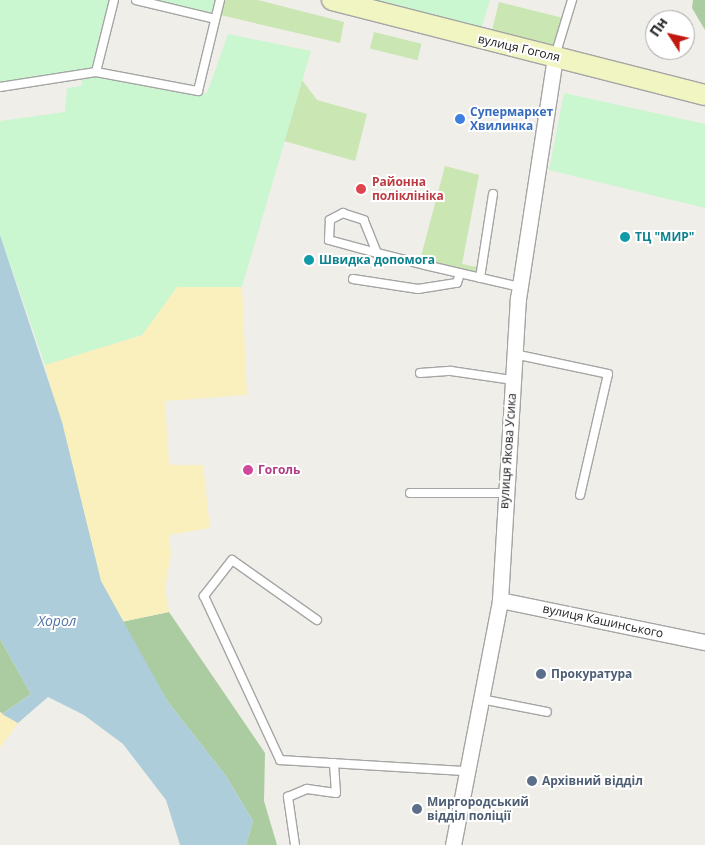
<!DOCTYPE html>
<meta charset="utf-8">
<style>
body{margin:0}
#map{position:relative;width:705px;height:845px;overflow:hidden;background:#f0eee8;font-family:"Open Sans",sans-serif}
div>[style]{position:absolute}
.grass>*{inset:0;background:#c9e6b3;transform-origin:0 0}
.forest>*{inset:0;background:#abcca0}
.sand>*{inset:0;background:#f9f0bd}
.park>*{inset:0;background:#caf6d0}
.water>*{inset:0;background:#adcdda}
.roads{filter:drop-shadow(1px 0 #a5a5a5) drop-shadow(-1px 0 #a5a5a5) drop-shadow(0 1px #a5a5a5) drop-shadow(0 -1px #a5a5a5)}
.lane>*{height:8px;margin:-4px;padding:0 4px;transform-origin:4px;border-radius:4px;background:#fff}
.street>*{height:15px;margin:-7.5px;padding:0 7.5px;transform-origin:7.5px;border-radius:7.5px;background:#fff}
.secondary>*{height:20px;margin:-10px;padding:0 10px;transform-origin:10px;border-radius:10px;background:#f0f5c2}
.dots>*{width:14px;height:14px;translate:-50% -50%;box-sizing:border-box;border:2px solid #fff;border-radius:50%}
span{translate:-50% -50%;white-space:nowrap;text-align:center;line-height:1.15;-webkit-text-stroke:4px #fff;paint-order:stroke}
.street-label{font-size:12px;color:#212121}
.shop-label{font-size:12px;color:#366cbe;font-weight:700}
.left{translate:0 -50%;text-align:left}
.health-label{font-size:12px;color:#be3a42;font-weight:700}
.culture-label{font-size:12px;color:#0d838f;font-weight:700}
.hotel-label{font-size:12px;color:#b23c85;font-weight:700}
.service-label{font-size:12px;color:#4e5e75;font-weight:700}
.water-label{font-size:14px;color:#5175a2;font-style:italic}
.north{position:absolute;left:645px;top:10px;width:50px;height:50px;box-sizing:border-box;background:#fff;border:1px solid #a6a6a6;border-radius:50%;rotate:305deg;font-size:14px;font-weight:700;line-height:20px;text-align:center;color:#212121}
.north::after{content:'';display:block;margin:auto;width:18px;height:22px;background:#c11910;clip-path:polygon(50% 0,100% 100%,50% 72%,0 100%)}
</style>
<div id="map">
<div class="grass">
<div style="clip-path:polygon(220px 0,258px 0,344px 22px,340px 43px,216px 14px)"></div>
<div style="left:499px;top:2px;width:68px;height:30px;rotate:14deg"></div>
<div style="left:374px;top:32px;width:49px;height:17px;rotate:14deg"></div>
<div style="clip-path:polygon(302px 80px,317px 100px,367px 114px,355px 161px,284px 141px)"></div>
<div style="clip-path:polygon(445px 166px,479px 175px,462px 264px,482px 268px,480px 278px,419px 264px)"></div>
</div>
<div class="forest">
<div style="clip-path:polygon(693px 0,705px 0,705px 30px,692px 8px)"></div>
<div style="clip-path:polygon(169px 612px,265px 753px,264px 801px,277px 845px,246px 845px,253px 821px,226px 776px,168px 702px,121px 622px)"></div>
<div style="clip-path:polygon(0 639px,31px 694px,2px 714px,0 712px)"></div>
</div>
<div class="sand">
<div style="clip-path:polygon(177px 287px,242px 287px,247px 395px,165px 401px,169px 465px,203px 465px,210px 528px,169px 535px,171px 555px,165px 588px,169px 612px,121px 622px,101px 581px,45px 365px,142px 335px)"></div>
<div style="clip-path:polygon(0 712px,18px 723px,0 748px)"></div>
</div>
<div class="park">
<div style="clip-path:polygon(0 0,114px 0,96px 72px,207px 93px,228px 34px,311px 51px,242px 287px,177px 287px,142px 335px,45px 365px,0 235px,0 121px,65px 112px,67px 88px,82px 86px,81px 75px,0 87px)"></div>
<div style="clip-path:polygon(136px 0,220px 0,215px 19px)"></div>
<div style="clip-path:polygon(367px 0,490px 0,481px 29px)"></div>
<div style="clip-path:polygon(564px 93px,705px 124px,705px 208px,549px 170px)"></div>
</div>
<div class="water">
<div style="clip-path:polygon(0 235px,62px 422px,101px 581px,168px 702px,226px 776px,253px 821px,246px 845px,180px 845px,166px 800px,123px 744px,84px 715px,48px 697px,18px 723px,2px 714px,31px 694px,0 639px)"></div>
</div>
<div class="roads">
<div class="lane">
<div style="left:136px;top:0;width:81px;rotate:13.5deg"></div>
<div style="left:555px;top:56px;width:59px;rotate:-73.1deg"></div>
<div style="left:96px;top:72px;width:74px;rotate:-76deg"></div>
<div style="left:0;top:87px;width:97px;rotate:-8.9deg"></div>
<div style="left:96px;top:72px;width:104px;rotate:10.6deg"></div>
<div style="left:198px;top:91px;width:94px;rotate:-76.4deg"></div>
<div style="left:377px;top:253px;width:35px;rotate:-112deg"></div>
<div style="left:364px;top:220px;width:22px;rotate:-162deg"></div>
<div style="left:343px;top:213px;width:15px;rotate:152deg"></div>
<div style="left:330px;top:220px;width:20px;rotate:93deg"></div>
<div style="left:329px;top:240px;width:50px;rotate:15.2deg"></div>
<div style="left:377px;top:253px;width:49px;rotate:14deg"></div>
<div style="left:425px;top:265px;width:98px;rotate:13deg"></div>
<div style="left:480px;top:278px;width:85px;rotate:-81.2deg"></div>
<div style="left:353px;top:279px;width:66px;rotate:8.7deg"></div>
<div style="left:418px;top:289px;width:39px;rotate:-9deg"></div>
<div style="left:457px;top:283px;width:10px;rotate:-73deg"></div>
<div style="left:514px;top:354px;width:96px;rotate:12deg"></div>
<div style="left:608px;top:374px;width:124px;rotate:103deg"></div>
<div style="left:420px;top:373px;width:31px;rotate:-4deg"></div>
<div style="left:451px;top:371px;width:63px;rotate:8.3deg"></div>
<div style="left:410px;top:493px;width:95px"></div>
<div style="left:317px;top:620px;width:104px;rotate:-144.8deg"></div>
<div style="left:232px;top:560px;width:46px;rotate:127.9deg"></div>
<div style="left:204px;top:596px;width:181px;rotate:65.1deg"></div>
<div style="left:280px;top:760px;width:184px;rotate:3.4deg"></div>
<div style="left:481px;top:699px;width:67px;rotate:11.1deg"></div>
<div style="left:295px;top:845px;width:49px;rotate:-98.3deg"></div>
<div style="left:288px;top:797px;width:21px;rotate:-23deg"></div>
<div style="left:307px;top:789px;width:29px;rotate:8deg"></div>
<div style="left:336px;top:793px;width:30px;rotate:-94deg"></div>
</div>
<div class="street">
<div style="left:500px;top:600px;width:209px;rotate:11.6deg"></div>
<div style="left:453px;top:845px;width:249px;rotate:-79.1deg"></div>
<div style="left:500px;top:600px;width:302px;rotate:-86.6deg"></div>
<div style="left:518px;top:299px;width:246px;rotate:-81.3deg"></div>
</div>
<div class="secondary">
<div style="left:332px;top:0;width:385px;rotate:14.3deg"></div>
</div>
</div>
<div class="dots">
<div style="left:460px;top:119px;background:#3f7fe0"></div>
<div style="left:361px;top:189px;background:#e0444e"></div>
<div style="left:625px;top:237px;background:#0f9aa8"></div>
<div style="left:309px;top:260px;background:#0f9aa8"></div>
<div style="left:248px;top:470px;background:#d1479c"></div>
<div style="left:541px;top:674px;background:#5c6f8a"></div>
<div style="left:532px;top:781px;background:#5c6f8a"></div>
<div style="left:417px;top:809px;background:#5c6f8a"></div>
</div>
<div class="street-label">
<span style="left:519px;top:48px;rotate:13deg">вулиця Гоголя</span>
<span style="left:508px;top:451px;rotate:-86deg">вулиця Якова Усика</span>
<span style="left:603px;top:621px;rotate:12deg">вулиця Кашинського</span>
</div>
<div class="shop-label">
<span class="left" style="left:470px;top:119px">Супермаркет<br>Хвилинка</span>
</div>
<div class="health-label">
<span class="left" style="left:372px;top:189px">Районна<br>поліклініка</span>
</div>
<div class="culture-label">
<span class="left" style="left:635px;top:237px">ТЦ "МИР"</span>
<span class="left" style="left:319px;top:260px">Швидка допомога</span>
</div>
<div class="hotel-label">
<span class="left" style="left:258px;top:470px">Гоголь</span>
</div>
<div class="service-label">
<span class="left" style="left:551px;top:674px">Прокуратура</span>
<span class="left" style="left:542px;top:781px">Архівний відділ</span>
<span class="left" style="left:427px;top:809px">Миргородський<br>відділ поліції</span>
</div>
<div class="water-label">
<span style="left:57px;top:621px">Хорол</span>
</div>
<div class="north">Пн</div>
</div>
